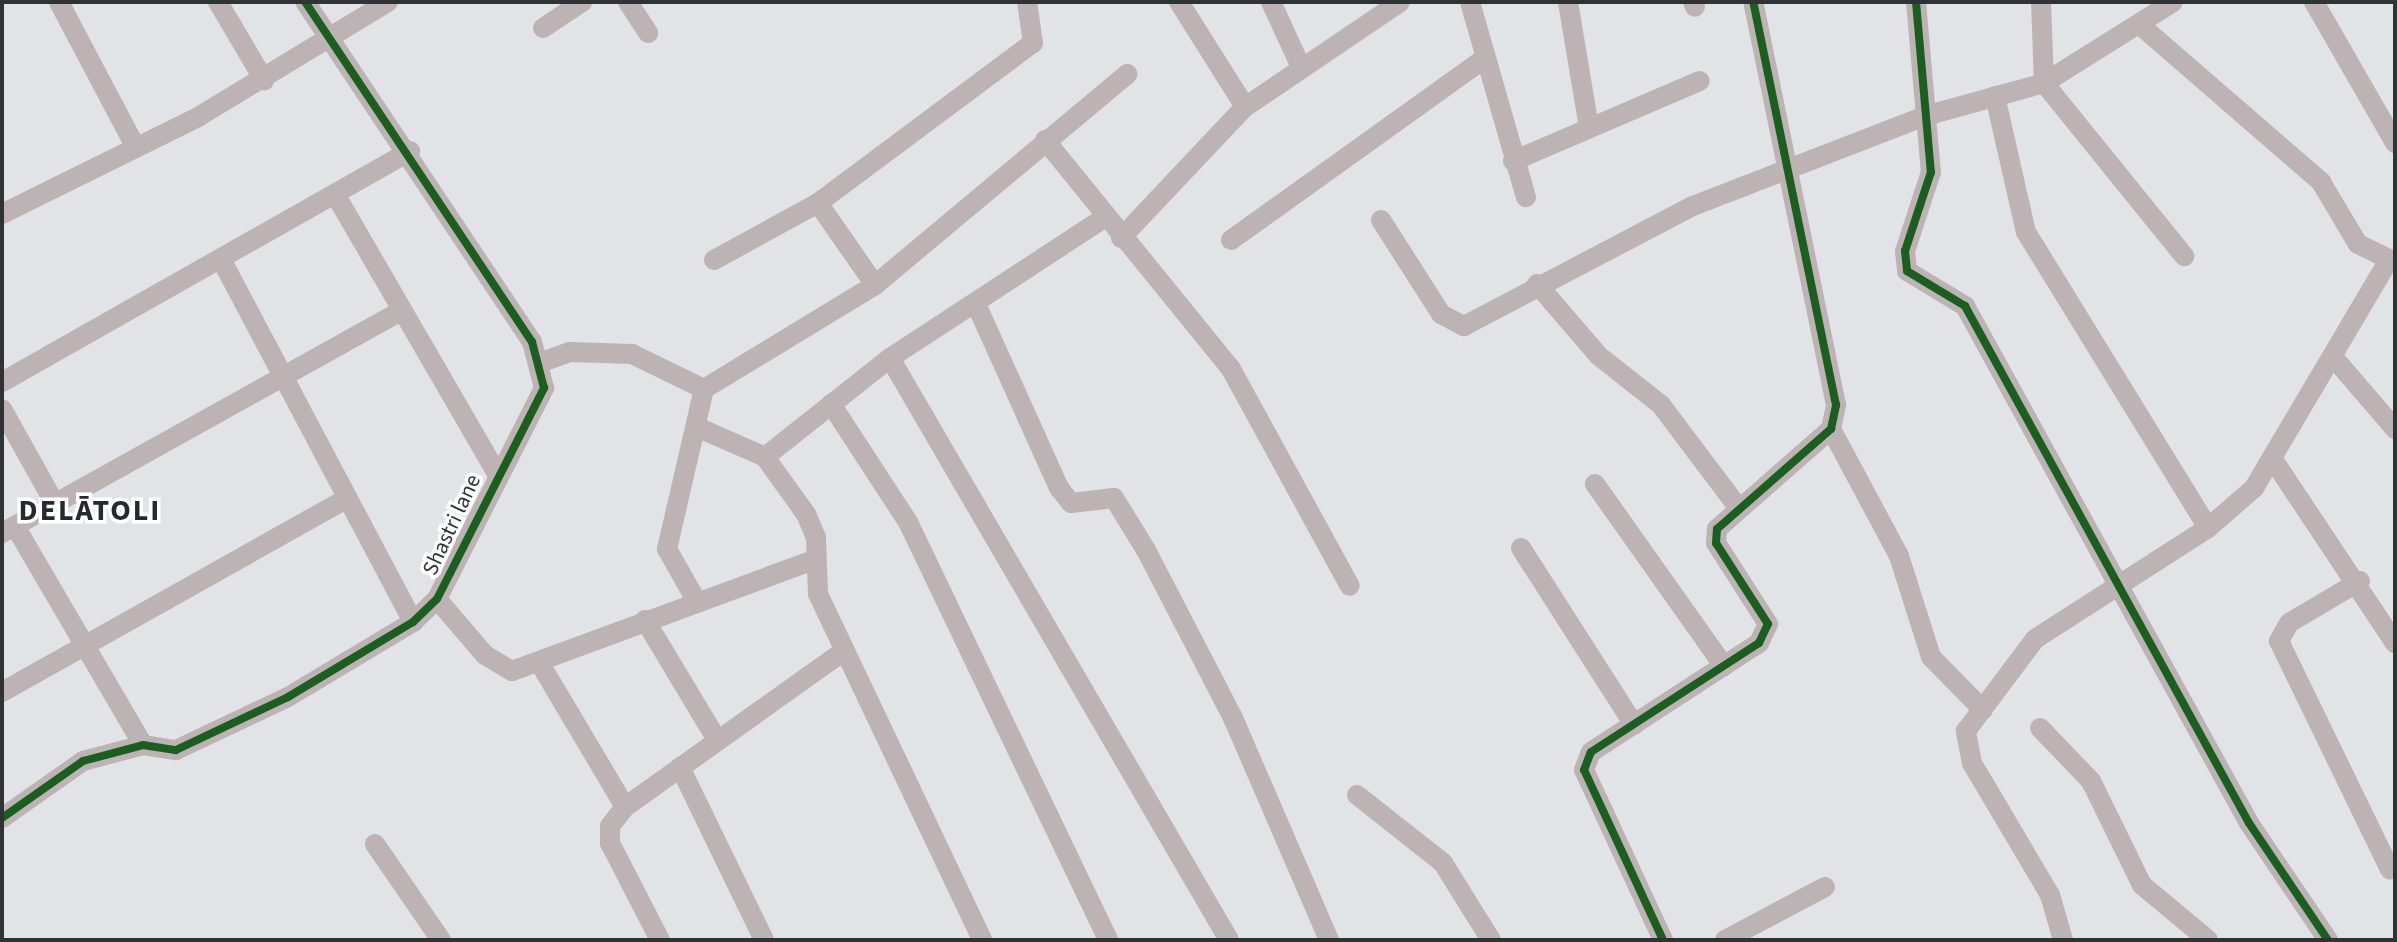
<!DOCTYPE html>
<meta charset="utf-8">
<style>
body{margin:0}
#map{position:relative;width:2397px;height:942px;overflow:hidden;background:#e1e3e6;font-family:"Source Sans 3",sans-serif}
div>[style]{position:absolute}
.minor>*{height:20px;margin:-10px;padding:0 10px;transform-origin:10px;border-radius:10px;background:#bdb2b4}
.cycleway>*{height:8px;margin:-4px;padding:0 4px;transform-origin:4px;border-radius:4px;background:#1b5e20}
span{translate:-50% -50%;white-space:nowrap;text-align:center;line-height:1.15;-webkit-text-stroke:7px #fff;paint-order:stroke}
.street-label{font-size:22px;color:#303335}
.district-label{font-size:30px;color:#262a2e;font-weight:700;letter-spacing:2px}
.frame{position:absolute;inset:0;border:4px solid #303335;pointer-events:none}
</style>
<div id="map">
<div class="minor">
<div style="left:59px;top:2px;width:163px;rotate:62.2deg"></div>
<div style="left:218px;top:2px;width:91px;rotate:59.5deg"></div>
<div style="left:628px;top:2px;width:37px;rotate:57deg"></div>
<div style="left:1179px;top:2px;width:124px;rotate:57.8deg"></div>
<div style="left:1271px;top:2px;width:69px;rotate:65.3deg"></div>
<div style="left:1470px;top:2px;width:203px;rotate:74deg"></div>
<div style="left:1568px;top:2px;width:127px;rotate:80.5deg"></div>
<div style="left:1693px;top:2px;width:5px;rotate:68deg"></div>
<div style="left:1916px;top:2px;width:171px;rotate:85deg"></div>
<div style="left:1931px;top:172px;width:83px;rotate:108.2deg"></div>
<div style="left:1905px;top:251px;width:20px;rotate:84deg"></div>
<div style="left:1907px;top:271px;width:68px;rotate:31.1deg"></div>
<div style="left:1965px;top:306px;width:590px;rotate:61.22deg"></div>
<div style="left:2249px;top:823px;width:141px;rotate:56deg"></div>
<div style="left:2041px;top:2px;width:81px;rotate:87.9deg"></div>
<div style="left:2044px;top:83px;width:223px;rotate:51deg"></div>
<div style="left:2314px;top:2px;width:163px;rotate:60.1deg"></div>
<div style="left:2140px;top:25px;width:240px;rotate:40.9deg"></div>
<div style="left:2321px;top:182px;width:72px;rotate:59.2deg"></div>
<div style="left:2358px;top:244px;width:41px;rotate:25.9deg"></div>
<div style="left:543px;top:28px;width:47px;rotate:-33.7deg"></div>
<div style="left:1995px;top:96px;width:139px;rotate:77.2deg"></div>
<div style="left:2026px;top:232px;width:347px;rotate:58.4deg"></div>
<div style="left:1045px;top:140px;width:295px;rotate:50.9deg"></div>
<div style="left:1231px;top:369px;width:247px;rotate:61.3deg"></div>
<div style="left:1513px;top:161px;width:203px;rotate:-23.2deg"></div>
<div style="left:335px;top:194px;width:321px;rotate:59.9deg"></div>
<div style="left:818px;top:203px;width:100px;rotate:55.2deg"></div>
<div style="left:2px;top:214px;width:219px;rotate:-26.3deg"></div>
<div style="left:198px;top:117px;width:222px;rotate:-31.2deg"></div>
<div style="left:1381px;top:220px;width:112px;rotate:57.4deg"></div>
<div style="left:1441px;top:314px;width:26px;rotate:28deg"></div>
<div style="left:1464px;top:326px;width:259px;rotate:-27.7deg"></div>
<div style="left:1693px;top:206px;width:249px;rotate:-21.2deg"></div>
<div style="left:1925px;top:116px;width:123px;rotate:-15.5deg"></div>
<div style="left:2044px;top:83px;width:152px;rotate:-32.1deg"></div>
<div style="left:1121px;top:238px;width:180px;rotate:-46.6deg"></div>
<div style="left:1245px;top:107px;width:187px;rotate:-34.1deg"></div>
<div style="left:1231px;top:240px;width:311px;rotate:-35.6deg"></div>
<div style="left:221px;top:259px;width:411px;rotate:62.1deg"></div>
<div style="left:714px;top:260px;width:119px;rotate:-28.7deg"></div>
<div style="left:818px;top:203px;width:268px;rotate:-36.7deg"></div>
<div style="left:1033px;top:43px;width:41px;rotate:-98.3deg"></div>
<div style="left:1537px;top:284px;width:95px;rotate:49.3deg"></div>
<div style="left:1599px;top:356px;width:79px;rotate:38.3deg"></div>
<div style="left:1661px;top:405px;width:128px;rotate:53deg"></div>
<div style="left:976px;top:304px;width:202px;rotate:65.7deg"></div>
<div style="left:1059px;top:488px;width:19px;rotate:51deg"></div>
<div style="left:1071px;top:503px;width:43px;rotate:-6.6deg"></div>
<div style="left:1114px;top:498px;width:61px;rotate:58.4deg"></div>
<div style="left:1146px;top:550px;width:189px;rotate:62.6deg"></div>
<div style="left:1233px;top:718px;width:242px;rotate:66.6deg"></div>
<div style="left:890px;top:358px;width:674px;rotate:59.78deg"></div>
<div style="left:2334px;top:358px;width:94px;rotate:49.3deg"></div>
<div style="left:542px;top:362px;width:30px;rotate:-20deg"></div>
<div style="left:570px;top:352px;width:62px;rotate:1.8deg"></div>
<div style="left:632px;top:354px;width:80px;rotate:25.9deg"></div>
<div style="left:2px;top:382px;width:469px;rotate:-29.5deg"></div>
<div style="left:831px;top:404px;width:141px;rotate:56.9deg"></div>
<div style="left:908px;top:522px;width:463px;rotate:64.4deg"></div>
<div style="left:2px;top:409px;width:109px;rotate:60.8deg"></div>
<div style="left:699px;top:428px;width:72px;rotate:23.7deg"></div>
<div style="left:765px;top:457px;width:70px;rotate:54.3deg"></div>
<div style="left:806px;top:514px;width:25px;rotate:67deg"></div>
<div style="left:816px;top:537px;width:57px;rotate:88deg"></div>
<div style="left:818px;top:594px;width:383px;rotate:64.6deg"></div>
<div style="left:1831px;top:429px;width:144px;rotate:61.8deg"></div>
<div style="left:1899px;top:556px;width:106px;rotate:72.4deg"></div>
<div style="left:1931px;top:657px;width:74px;rotate:45.5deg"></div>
<div style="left:765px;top:457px;width:159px;rotate:-38.4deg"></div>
<div style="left:890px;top:358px;width:256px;rotate:-33.2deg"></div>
<div style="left:2274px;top:461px;width:219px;rotate:56.4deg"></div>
<div style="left:1595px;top:484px;width:223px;rotate:54.7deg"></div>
<div style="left:15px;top:526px;width:254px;rotate:59.7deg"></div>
<div style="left:2px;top:533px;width:457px;rotate:-29.1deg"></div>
<div style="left:1521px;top:548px;width:210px;rotate:57.4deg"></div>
<div style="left:2360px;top:581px;width:82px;rotate:149.4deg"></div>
<div style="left:2289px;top:623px;width:21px;rotate:119deg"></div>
<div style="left:2279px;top:641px;width:254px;rotate:64.1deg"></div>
<div style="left:437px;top:599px;width:74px;rotate:49.4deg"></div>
<div style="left:485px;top:655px;width:31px;rotate:31deg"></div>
<div style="left:512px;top:671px;width:324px;rotate:-20.2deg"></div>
<div style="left:697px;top:602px;width:61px;rotate:-119.5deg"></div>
<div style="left:667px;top:549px;width:164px;rotate:-77deg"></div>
<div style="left:704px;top:389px;width:200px;rotate:-31.3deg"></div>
<div style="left:875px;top:285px;width:329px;rotate:-39.9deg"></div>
<div style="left:645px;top:620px;width:140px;rotate:59deg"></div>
<div style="left:539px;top:662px;width:169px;rotate:59.3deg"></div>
<div style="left:2px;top:692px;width:396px;rotate:-29.3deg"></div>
<div style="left:2040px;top:728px;width:74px;rotate:46.1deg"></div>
<div style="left:2091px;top:781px;width:116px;rotate:63.9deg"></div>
<div style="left:2142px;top:885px;width:86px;rotate:39.8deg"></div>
<div style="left:680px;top:767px;width:192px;rotate:64.1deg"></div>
<div style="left:1357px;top:795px;width:110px;rotate:38.3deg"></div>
<div style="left:1443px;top:863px;width:91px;rotate:58.1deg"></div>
<div style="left:2px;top:818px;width:99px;rotate:-35.1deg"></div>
<div style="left:83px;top:761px;width:62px;rotate:-14.9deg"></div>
<div style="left:143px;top:745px;width:33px;rotate:9deg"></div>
<div style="left:176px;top:750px;width:124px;rotate:-25.3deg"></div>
<div style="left:288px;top:697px;width:146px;rotate:-31deg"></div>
<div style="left:413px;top:622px;width:33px;rotate:-44deg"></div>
<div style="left:437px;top:599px;width:237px;rotate:-63.1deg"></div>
<div style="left:544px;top:388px;width:48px;rotate:-104.6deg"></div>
<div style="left:532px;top:342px;width:409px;rotate:-123.7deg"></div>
<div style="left:375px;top:844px;width:116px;rotate:55.5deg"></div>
<div style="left:660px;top:940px;width:109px;rotate:-117.3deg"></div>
<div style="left:610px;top:843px;width:17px;rotate:-90deg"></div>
<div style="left:610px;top:826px;width:24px;rotate:-52deg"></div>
<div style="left:625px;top:807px;width:269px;rotate:-35.5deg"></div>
<div style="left:1663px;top:940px;width:187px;rotate:-114.9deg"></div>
<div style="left:1584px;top:770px;width:19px;rotate:-69deg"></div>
<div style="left:1591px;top:752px;width:200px;rotate:-33deg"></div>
<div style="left:1759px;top:643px;width:21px;rotate:-65deg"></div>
<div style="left:1768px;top:624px;width:96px;rotate:-122.7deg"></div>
<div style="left:1716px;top:543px;width:14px;rotate:-86deg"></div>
<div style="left:1717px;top:529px;width:152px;rotate:-41.3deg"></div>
<div style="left:1831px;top:429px;width:25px;rotate:-78deg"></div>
<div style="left:1836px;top:405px;width:411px;rotate:-101.6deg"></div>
<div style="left:1725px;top:940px;width:113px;rotate:-27.9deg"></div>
<div style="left:2063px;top:940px;width:47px;rotate:-106.1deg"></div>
<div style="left:2050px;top:895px;width:153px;rotate:-120.6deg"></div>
<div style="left:1972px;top:763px;width:33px;rotate:-101deg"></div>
<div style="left:1966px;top:731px;width:115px;rotate:-53.1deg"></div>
<div style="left:2035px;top:639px;width:206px;rotate:-32.7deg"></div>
<div style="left:2208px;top:528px;width:61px;rotate:-41deg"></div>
<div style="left:2254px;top:488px;width:261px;rotate:-59.4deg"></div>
</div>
<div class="cycleway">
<div style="left:1916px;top:2px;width:171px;rotate:85deg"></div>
<div style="left:1931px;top:172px;width:83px;rotate:108.2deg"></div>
<div style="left:1905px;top:251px;width:20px;rotate:84deg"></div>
<div style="left:1907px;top:271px;width:68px;rotate:31.1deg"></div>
<div style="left:1965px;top:306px;width:590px;rotate:61.22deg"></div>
<div style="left:2249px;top:823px;width:141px;rotate:56deg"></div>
<div style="left:2px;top:818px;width:99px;rotate:-35.1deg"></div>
<div style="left:83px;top:761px;width:62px;rotate:-14.9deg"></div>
<div style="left:143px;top:745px;width:33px;rotate:9deg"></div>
<div style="left:176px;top:750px;width:124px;rotate:-25.3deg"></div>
<div style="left:288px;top:697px;width:146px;rotate:-31deg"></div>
<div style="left:413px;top:622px;width:33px;rotate:-44deg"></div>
<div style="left:437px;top:599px;width:237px;rotate:-63.1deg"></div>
<div style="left:544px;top:388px;width:48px;rotate:-104.6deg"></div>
<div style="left:532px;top:342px;width:409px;rotate:-123.7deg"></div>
<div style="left:1663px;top:940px;width:187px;rotate:-114.9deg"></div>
<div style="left:1584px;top:770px;width:19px;rotate:-69deg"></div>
<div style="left:1591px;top:752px;width:200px;rotate:-33deg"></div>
<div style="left:1759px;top:643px;width:21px;rotate:-65deg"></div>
<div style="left:1768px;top:624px;width:96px;rotate:-122.7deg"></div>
<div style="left:1716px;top:543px;width:14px;rotate:-86deg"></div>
<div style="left:1717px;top:529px;width:152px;rotate:-41.3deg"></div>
<div style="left:1831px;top:429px;width:25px;rotate:-78deg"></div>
<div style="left:1836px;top:405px;width:411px;rotate:-101.6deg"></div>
</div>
<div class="street-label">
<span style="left:452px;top:525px;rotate:-65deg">Shastri lane</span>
</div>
<div class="district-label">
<span style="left:90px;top:511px">DELĀTOLI</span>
</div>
<div class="frame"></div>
</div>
